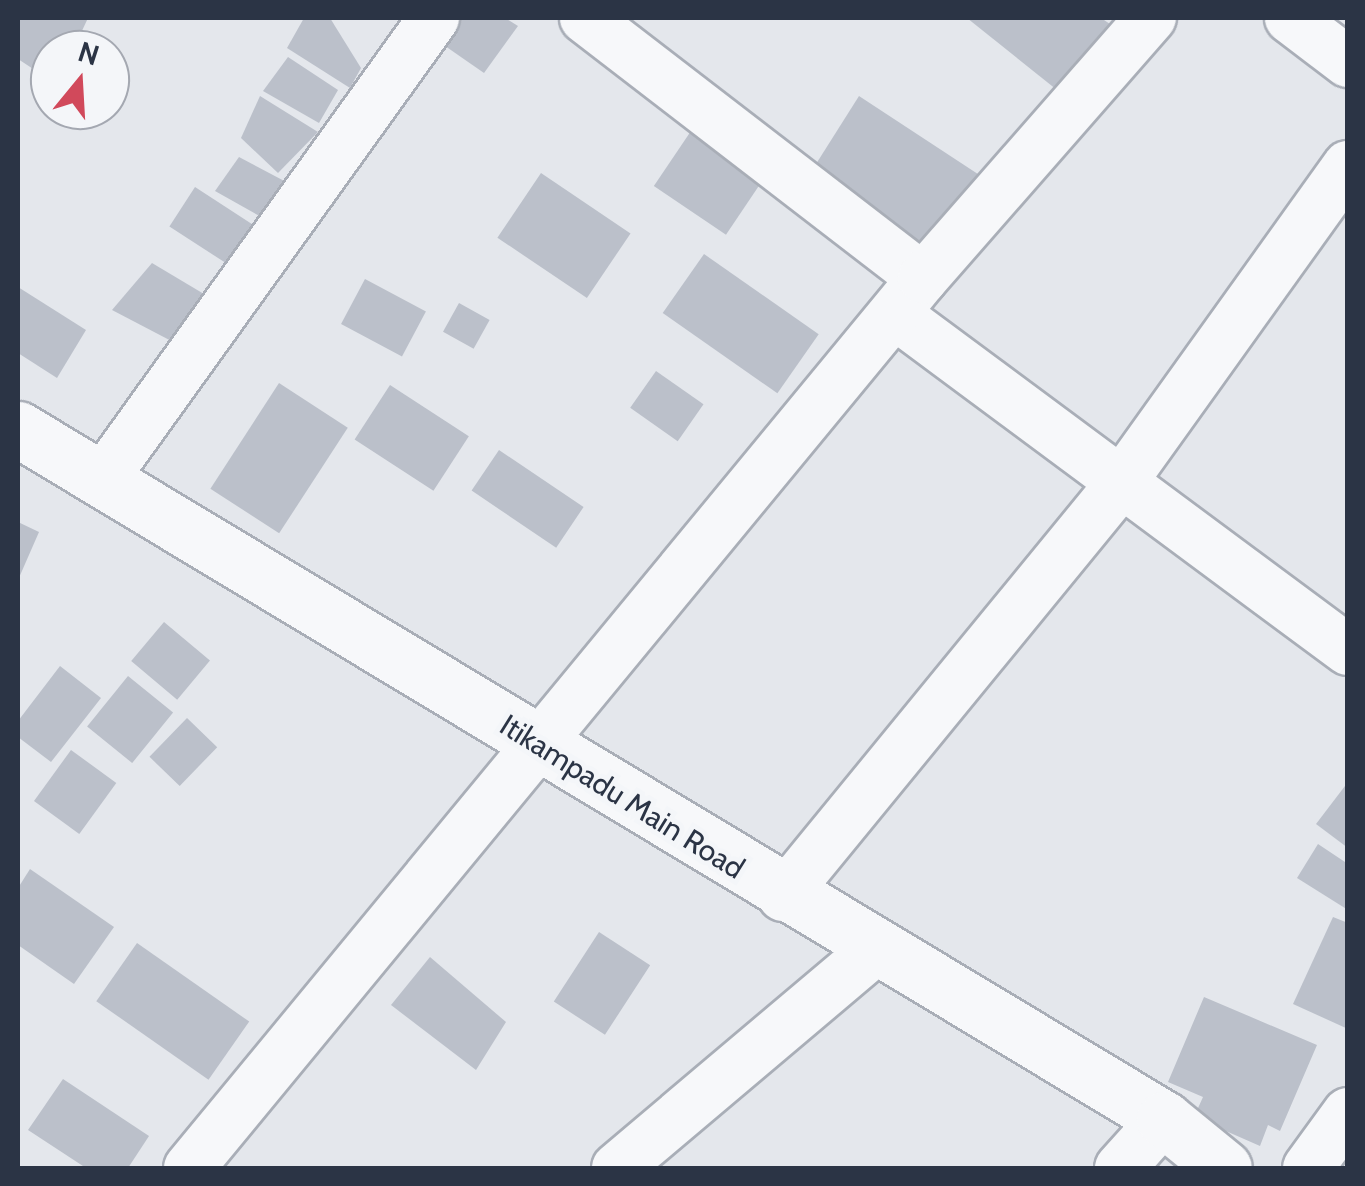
<!DOCTYPE html>
<style>
body{margin:0}
#map{position:relative;width:1365px;height:1186px;overflow:hidden;background:#e4e7ec;font-family:Cabin,sans-serif}
div>[style]{position:absolute}
.building>*{inset:0;background:#bbc0ca;transform-origin:0 0}
.roads{filter:drop-shadow(2px 0 #a9aeb7) drop-shadow(-2px 0 #a9aeb7) drop-shadow(0 2px #a9aeb7) drop-shadow(0 -2px #a9aeb7)}
.minor>*{height:50px;margin:-25px;padding:0 25px;transform-origin:25px;border-radius:25px;background:#f7f8fa}
.tertiary>*{height:55px;margin:-27.5px;padding:0 27.5px;transform-origin:27.5px;border-radius:27.5px;background:#f7f8fa}
span{translate:-50% -50%;white-space:nowrap;text-align:center;line-height:1.15;-webkit-text-stroke:10px #f4f6f9;paint-order:stroke}
.street-label{font-size:30px;color:#2b3445}
.frame{position:absolute;inset:0;border:20px solid #2b3445;pointer-events:none}
.north{position:absolute;left:30px;top:30px;width:100px;height:100px;box-sizing:border-box;background:#f4f6f9;border:2px solid #a4a8b1;border-radius:50%;rotate:18deg;font-size:28px;font-weight:700;line-height:40px;text-align:center;color:#2b3445}
.north::after{content:'';display:block;margin:auto;width:35px;height:45px;background:#d1495b;clip-path:polygon(50% 0,100% 100%,50% 72%,0 100%)}
</style>
<div id="map">
<div class="building">
<div style="clip-path:polygon(18px 18px,88px 18px,73px 50px,50px 50px,50px 80px,18px 59px)"></div>
<div style="clip-path:polygon(304px 18px,330px 18px,361px 68px,350px 88px,287px 48px)"></div>
<div style="clip-path:polygon(450px 18px,505px 18px,518px 26px,484px 73px,435px 39px)"></div>
<div style="clip-path:polygon(967px 18px,1101px 18px,1113px 26px,1062px 94px)"></div>
<div style="clip-path:polygon(288px 57px,338px 90px,319px 123px,263px 91px)"></div>
<div style="clip-path:polygon(260px 96px,318px 132px,278px 173px,241px 138px)"></div>
<div style="clip-path:polygon(859px 96px,987px 180px,925px 255px,816px 164px)"></div>
<div style="left:693px;top:128px;width:87px;height:70px;rotate:34deg"></div>
<div style="clip-path:polygon(239px 157px,290px 184px,263px 218px,215px 191px)"></div>
<div style="left:541px;top:173px;width:108px;height:78px;rotate:34deg"></div>
<div style="left:195px;top:187px;width:71px;height:47px;rotate:33deg"></div>
<div style="left:704px;top:254px;width:140px;height:72px;rotate:35deg"></div>
<div style="clip-path:polygon(152px 263px,209px 297px,179px 345px,112px 310px)"></div>
<div style="left:365px;top:279px;width:69px;height:51px;rotate:28deg"></div>
<div style="clip-path:polygon(18px 287px,86px 330px,57px 378px,18px 353px)"></div>
<div style="left:459px;top:303px;width:35px;height:33px;rotate:29deg"></div>
<div style="left:656px;top:371px;width:58px;height:45px;rotate:35deg"></div>
<div style="left:279px;top:383px;width:82px;height:126px;rotate:33deg"></div>
<div style="left:390px;top:385px;width:94px;height:65px;rotate:33deg"></div>
<div style="left:499px;top:450px;width:102px;height:49px;rotate:34deg"></div>
<div style="clip-path:polygon(18px 522px,39px 532px,18px 580px)"></div>
<div style="left:164px;top:622px;width:60px;height:51px;rotate:40deg"></div>
<div style="clip-path:polygon(60px 666px,101px 698px,51px 762px,18px 737px,18px 721px)"></div>
<div style="left:128px;top:676px;width:58px;height:65px;rotate:39deg"></div>
<div style="left:187px;top:718px;width:42px;height:54px;rotate:44deg"></div>
<div style="left:71px;top:750px;width:56px;height:63px;rotate:36deg"></div>
<div style="clip-path:polygon(1348px 782px,1348px 848px,1316px 824px)"></div>
<div style="clip-path:polygon(1318px 844px,1348px 864px,1348px 910px,1297px 878px)"></div>
<div style="clip-path:polygon(30px 869px,114px 927px,74px 984px,18px 945px,18px 888px)"></div>
<div style="clip-path:polygon(1333px 917px,1348px 923px,1348px 1029px,1293px 1004px)"></div>
<div style="left:599px;top:932px;width:61px;height:83px;rotate:33deg"></div>
<div style="left:137px;top:943px;width:137px;height:71px;rotate:35deg"></div>
<div style="clip-path:polygon(430px 957px,506px 1022px,476px 1070px,391px 1005px)"></div>
<div style="clip-path:polygon(1204px 997px,1317px 1045px,1280px 1131px,1268px 1125px,1260px 1146px,1194px 1117px,1203px 1097px,1168px 1082px)"></div>
<div style="clip-path:polygon(63px 1079px,149px 1136px,128px 1168px,86px 1168px,28px 1130px)"></div>
</div>
<div class="roads">
<div class="minor">
<div style="left:585px;top:18px;width:426px;rotate:37.6deg"></div>
<div style="left:1290px;top:18px;width:73px;rotate:37.2deg"></div>
<div style="left:895px;top:314px;width:564px;rotate:36.57deg"></div>
<div style="left:105px;top:476px;width:564px;rotate:-54.31deg"></div>
<div style="left:783px;top:896px;width:529px;rotate:-50.68deg"></div>
<div style="left:1118px;top:487px;width:395px;rotate:-54.4deg"></div>
<div style="left:189px;top:1168px;width:1154px;rotate:-50.49deg"></div>
<div style="left:923px;top:278px;width:346px;rotate:-48.8deg"></div>
<div style="left:617px;top:1168px;width:335px;rotate:-40.2deg"></div>
<div style="left:1120px;top:1168px;width:66px;rotate:-48.1deg"></div>
<div style="left:1308px;top:1168px;width:68px;rotate:-54deg"></div>
</div>
<div class="tertiary">
<div style="left:18px;top:429px;width:1338px;rotate:31.05deg"></div>
<div style="left:1164px;top:1119px;width:77px;rotate:39.2deg"></div>
</div>
</div>
<div class="street-label">
<span style="left:622px;top:797px;rotate:32deg">Itikampadu Main Road</span>
</div>
<div class="frame"></div>
<div class="north">N</div>
</div>
